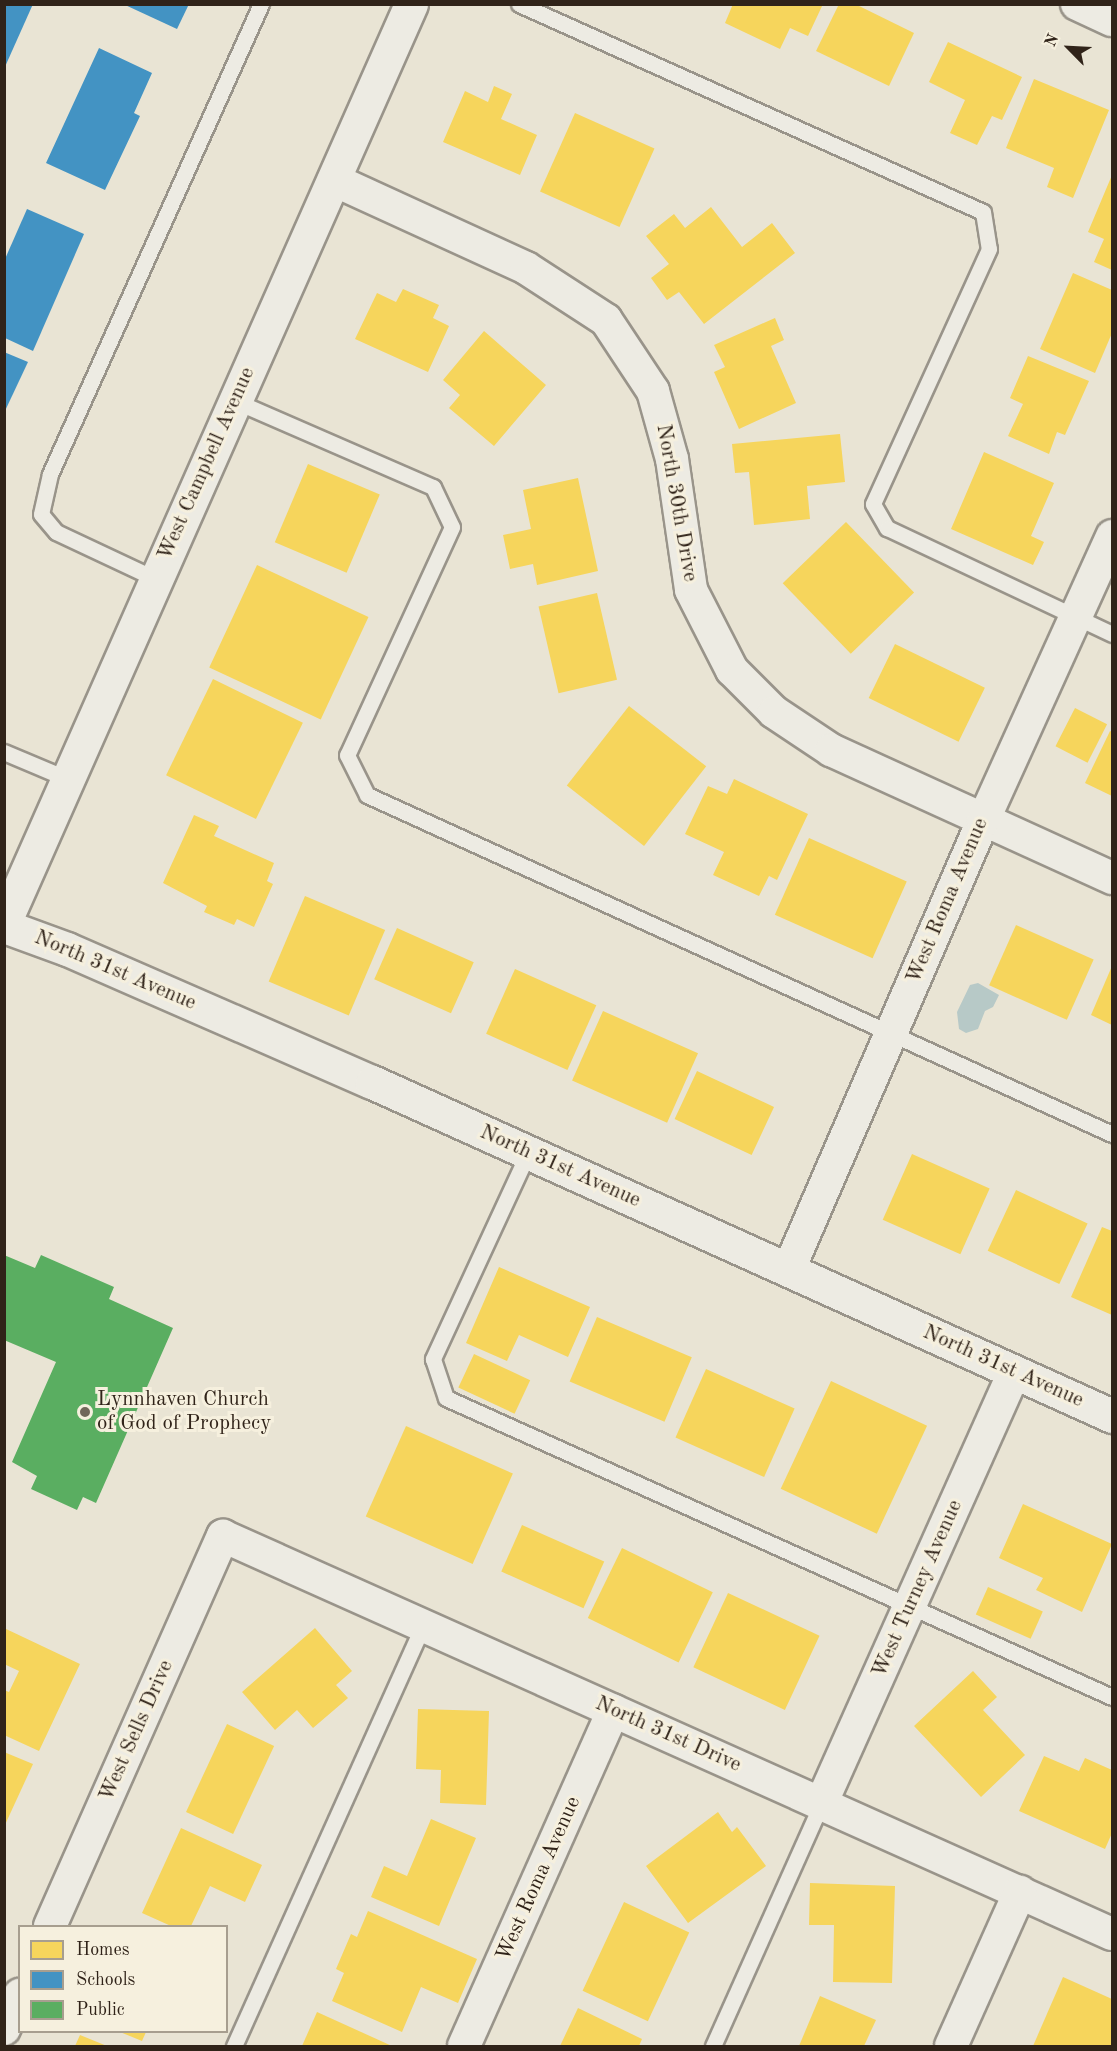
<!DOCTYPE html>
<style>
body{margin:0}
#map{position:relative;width:1117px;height:2051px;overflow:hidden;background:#e9e4d4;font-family:"Old Standard TT",serif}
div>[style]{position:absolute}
.water>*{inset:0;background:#b7c9c7}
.homes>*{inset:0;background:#f6d55c;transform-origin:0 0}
.schools>*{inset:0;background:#4393c3}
.public>*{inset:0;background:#5aae61}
.roads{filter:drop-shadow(2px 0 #99948a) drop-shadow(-2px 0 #99948a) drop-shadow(0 2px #99948a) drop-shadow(0 -2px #99948a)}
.lane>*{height:15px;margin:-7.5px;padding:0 7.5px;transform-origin:7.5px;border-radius:7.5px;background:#edebe3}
.street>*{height:32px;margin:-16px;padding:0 16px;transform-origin:16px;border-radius:16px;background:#edebe3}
.secondary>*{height:33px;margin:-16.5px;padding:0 16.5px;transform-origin:16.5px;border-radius:16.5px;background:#edebe3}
.dots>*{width:16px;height:16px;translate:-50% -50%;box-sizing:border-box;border:3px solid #f6f0de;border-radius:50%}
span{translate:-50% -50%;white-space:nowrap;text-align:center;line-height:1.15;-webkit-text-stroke:6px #f6f0de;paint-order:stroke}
.street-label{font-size:21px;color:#302319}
.poi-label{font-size:21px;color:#302319}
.left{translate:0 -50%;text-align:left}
.frame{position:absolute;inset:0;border:6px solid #302319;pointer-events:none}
.legend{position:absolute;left:18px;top:1925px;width:210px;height:108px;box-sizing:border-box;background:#f6f0de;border:2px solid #a79e8f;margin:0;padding:8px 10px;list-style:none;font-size:18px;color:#302319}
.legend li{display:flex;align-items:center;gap:12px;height:30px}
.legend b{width:30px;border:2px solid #a79e8f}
.north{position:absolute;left:1039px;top:18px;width:60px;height:60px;-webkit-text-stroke:4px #f6f0de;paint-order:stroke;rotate:294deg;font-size:16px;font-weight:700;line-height:24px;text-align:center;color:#302319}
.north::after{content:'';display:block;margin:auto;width:21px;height:27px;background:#302319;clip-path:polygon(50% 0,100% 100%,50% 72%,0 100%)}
</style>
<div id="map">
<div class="water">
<div style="clip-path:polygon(978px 983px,999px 995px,993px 1007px,985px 1011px,978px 1029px,966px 1033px,959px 1029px,957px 1012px,970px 985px)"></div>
</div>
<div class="homes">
<div style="clip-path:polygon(733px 4px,823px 4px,808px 36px,790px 28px,780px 49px,725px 23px)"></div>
<div style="clip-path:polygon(839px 4px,855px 4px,914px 33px,889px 86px,816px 51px)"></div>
<div style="clip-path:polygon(948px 42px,1022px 77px,1002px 120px,992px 116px,977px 145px,950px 133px,965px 100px,929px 82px)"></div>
<div style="clip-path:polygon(1034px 79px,1109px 110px,1073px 198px,1047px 187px,1054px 168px,1006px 148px)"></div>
<div style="clip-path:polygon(494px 86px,512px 94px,501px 119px,537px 135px,520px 175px,443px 142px,465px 91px,488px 102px)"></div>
<div style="left:575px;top:113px;width:87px;height:86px;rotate:24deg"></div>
<div style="clip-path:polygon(1112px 175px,1112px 270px,1094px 262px,1104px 239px,1088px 232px)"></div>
<div style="clip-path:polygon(711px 207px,742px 247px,772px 223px,795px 253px,704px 324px,679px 292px,667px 300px,651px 278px,669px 264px,646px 236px,674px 214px,685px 228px)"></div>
<div style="clip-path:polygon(1073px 273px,1112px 290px,1112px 333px,1095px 373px,1040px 349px)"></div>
<div style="clip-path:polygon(403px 289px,439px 305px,433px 318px,449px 326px,428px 372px,355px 339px,377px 293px,396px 302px)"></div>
<div style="clip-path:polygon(775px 318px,784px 340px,771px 346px,796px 403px,739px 429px,714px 372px,725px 367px,714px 345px)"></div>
<div style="clip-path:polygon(484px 331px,546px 385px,494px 446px,449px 408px,460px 395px,443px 380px)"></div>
<div style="clip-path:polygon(1028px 356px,1089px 381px,1065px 435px,1057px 432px,1049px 454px,1008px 436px,1023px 404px,1010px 398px)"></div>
<div style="clip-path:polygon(840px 434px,845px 482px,807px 486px,810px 519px,754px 525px,749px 472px,735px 473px,732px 444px)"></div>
<div style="clip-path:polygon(984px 452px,1054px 483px,1031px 536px,1044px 542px,1033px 565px,951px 529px)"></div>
<div style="left:308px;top:464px;width:78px;height:85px;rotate:23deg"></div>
<div style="clip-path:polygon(578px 478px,598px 571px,537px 585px,533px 564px,510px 569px,503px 535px,531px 529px,523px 490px)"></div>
<div style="left:846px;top:522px;width:98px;height:88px;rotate:46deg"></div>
<div style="left:257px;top:565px;width:123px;height:113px;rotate:25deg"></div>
<div style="left:597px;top:593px;width:89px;height:60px;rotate:77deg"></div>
<div style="left:895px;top:644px;width:100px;height:60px;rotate:26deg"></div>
<div style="left:213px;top:679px;width:100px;height:107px;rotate:26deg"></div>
<div style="left:629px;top:706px;width:98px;height:101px;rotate:38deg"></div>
<div style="left:1075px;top:708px;width:36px;height:43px;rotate:27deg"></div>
<div style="clip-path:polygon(1110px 731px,1112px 732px,1112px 796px,1085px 783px)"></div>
<div style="clip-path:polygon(734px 779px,808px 814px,777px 880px,769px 876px,759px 896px,713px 875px,724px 852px,685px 834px,708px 786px,727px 794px)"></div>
<div style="clip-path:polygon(194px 815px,219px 826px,214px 836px,274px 863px,267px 881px,273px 884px,254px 927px,237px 919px,234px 925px,204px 912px,207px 906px,163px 883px)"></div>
<div style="left:809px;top:838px;width:107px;height:84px;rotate:24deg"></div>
<div style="left:305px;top:896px;width:87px;height:93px;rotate:23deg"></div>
<div style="left:1016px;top:925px;width:85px;height:66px;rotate:24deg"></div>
<div style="left:397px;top:928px;width:84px;height:56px;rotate:24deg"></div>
<div style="clip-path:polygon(1112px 966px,1112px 1025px,1091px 1015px)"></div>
<div style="left:515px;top:969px;width:89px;height:71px;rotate:24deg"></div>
<div style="left:603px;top:1011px;width:104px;height:76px;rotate:24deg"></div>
<div style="left:697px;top:1071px;width:85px;height:53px;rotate:25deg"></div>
<div style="left:912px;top:1154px;width:85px;height:72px;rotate:24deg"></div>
<div style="left:1016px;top:1190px;width:79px;height:67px;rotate:25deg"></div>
<div style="clip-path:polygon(1102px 1227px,1112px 1231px,1112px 1315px,1071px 1297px)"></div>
<div style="clip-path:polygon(499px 1267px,590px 1307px,568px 1357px,519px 1335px,507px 1361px,466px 1343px)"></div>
<div style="left:597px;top:1317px;width:103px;height:70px;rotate:23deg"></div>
<div style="left:474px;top:1354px;width:62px;height:37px;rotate:25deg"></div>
<div style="left:706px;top:1369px;width:97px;height:75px;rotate:24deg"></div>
<div style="left:831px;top:1381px;width:106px;height:119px;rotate:25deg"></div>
<div style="left:406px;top:1426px;width:117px;height:99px;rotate:24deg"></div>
<div style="clip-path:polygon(1023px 1504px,1112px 1544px,1082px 1612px,1036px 1590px,1043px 1578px,999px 1558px)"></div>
<div style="left:522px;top:1525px;width:90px;height:51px;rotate:24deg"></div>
<div style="left:622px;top:1548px;width:101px;height:78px;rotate:26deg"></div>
<div style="left:988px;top:1587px;width:60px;height:30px;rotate:24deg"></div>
<div style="left:728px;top:1593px;width:101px;height:82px;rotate:25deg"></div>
<div style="clip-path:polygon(4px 1628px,80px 1664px,39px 1751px,4px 1735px,4px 1690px,9px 1692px,19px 1671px,4px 1664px)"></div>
<div style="clip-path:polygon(315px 1628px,352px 1671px,336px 1685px,348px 1698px,313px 1728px,297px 1710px,275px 1730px,242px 1692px)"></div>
<div style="clip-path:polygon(973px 1671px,997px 1697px,983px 1710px,1025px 1755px,981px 1797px,914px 1726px)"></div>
<div style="clip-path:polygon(418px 1709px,489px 1711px,486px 1805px,440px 1803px,441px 1770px,416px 1769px)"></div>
<div style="left:227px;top:1724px;width:52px;height:97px;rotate:25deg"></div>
<div style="clip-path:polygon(4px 1752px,33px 1764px,4px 1827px)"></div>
<div style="clip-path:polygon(1044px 1756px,1079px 1771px,1085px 1758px,1112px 1770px,1112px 1833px,1105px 1849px,1019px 1811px)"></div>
<div style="clip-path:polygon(718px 1812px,732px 1832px,737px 1827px,766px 1866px,688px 1923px,646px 1866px)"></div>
<div style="clip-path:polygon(431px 1819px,476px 1838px,439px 1926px,371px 1897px,384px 1866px,407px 1876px)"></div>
<div style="clip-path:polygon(181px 1828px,262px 1865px,245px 1902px,210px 1886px,191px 1926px,171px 1926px,142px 1913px)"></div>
<div style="clip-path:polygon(810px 1883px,895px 1886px,892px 1983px,833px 1982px,834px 1925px,809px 1925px)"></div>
<div style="left:624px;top:1902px;width:72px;height:98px;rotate:25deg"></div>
<div style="clip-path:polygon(368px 1911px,477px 1959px,458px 2003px,421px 1987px,402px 2032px,332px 2001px,344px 1973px,336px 1969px,351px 1934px,357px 1937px)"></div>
<div style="clip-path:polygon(1063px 1977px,1112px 1999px,1112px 2046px,1033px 2046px)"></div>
<div style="clip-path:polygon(820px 1996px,876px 2020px,864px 2046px,799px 2046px)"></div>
<div style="clip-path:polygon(578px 2008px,642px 2039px,639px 2046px,560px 2046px)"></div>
<div style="clip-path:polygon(317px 2012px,392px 2046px,302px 2046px)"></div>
<div style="clip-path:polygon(120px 2032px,146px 2032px,142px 2041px)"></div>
<div style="clip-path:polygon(80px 2035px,107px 2046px,75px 2046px)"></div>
</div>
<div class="schools">
<div style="clip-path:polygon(4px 4px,33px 4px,4px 69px)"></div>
<div style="clip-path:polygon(123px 4px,189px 4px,177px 29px)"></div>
<div style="clip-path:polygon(99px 48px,152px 73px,134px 113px,140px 116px,105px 190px,46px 163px)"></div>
<div style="clip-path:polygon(27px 209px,84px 234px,33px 351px,5px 338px,5px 259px)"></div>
<div style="clip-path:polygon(4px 352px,28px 362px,4px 413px)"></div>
</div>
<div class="public">
<div style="clip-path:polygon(4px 1255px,35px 1268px,41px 1255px,114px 1287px,109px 1299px,173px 1328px,96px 1503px,83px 1497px,77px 1510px,31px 1489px,37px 1476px,12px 1462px,56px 1362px,4px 1340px)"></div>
</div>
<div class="roads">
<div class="lane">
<div style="left:519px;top:4px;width:508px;rotate:24.15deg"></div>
<div style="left:983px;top:212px;width:37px;rotate:81deg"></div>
<div style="left:989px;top:249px;width:280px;rotate:114.5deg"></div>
<div style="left:873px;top:504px;width:28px;rotate:60deg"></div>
<div style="left:887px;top:528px;width:249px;rotate:25.2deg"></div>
<div style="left:235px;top:401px;width:216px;rotate:23.5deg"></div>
<div style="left:433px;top:487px;width:44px;rotate:64.6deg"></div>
<div style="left:452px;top:527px;width:251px;rotate:114.7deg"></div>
<div style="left:347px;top:755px;width:45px;rotate:63.4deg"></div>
<div style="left:367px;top:795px;width:819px;rotate:24.47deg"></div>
<div style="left:156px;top:579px;width:110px;rotate:-154.8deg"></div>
<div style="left:56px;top:532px;width:23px;rotate:-130deg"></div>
<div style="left:41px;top:514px;width:41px;rotate:-77.3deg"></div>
<div style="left:50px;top:474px;width:515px;rotate:-65.82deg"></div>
<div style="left:4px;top:752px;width:69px;rotate:22.9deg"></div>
<div style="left:528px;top:1153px;width:227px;rotate:114.8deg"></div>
<div style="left:433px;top:1359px;width:41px;rotate:71.6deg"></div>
<div style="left:446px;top:1398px;width:730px;rotate:24.18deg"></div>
<div style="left:234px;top:2046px;width:461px;rotate:-65.8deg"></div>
<div style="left:713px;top:2046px;width:265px;rotate:-65.9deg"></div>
</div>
<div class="street">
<div style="left:1077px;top:4px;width:38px;rotate:25deg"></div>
<div style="left:334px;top:180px;width:211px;rotate:24.6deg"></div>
<div style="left:526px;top:268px;width:95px;rotate:33deg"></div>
<div style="left:606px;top:320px;width:85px;rotate:56.5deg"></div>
<div style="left:653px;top:391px;width:71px;rotate:74.4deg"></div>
<div style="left:672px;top:459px;width:132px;rotate:81.7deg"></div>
<div style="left:691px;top:590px;width:90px;rotate:62.9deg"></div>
<div style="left:732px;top:670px;width:59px;rotate:45deg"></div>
<div style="left:774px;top:712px;width:69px;rotate:33.7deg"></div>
<div style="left:831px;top:750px;width:309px;rotate:24.5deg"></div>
<div style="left:789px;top:1269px;width:488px;rotate:-66.6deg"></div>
<div style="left:983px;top:821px;width:313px;rotate:-65.6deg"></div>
<div style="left:821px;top:1804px;width:473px;rotate:-65.9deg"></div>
<div style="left:50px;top:1926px;width:427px;rotate:-66.1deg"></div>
<div style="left:223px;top:1536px;width:974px;rotate:24.12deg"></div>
<div style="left:4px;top:2029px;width:38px;rotate:-65deg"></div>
<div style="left:464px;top:2046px;width:367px;rotate:-66deg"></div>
<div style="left:951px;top:2046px;width:169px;rotate:-65.9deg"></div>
</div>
<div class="secondary">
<div style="left:4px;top:923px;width:1005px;rotate:-66.11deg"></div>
<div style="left:4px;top:926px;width:67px;rotate:20.1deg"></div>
<div style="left:67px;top:949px;width:333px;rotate:23.6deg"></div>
<div style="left:372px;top:1082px;width:812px;rotate:24.29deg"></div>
</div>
</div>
<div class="dots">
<div style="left:85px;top:1412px;background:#71675a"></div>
</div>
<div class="street-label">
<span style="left:207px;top:464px;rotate:-66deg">West Campbell Avenue</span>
<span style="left:676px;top:503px;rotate:80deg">North 30th Drive</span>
<span style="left:948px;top:901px;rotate:-67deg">West Roma Avenue</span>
<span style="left:115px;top:971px;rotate:23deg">North 31st Avenue</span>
<span style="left:560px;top:1167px;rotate:24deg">North 31st Avenue</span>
<span style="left:1003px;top:1367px;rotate:24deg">North 31st Avenue</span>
<span style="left:918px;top:1589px;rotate:-66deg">West Turney Avenue</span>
<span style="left:137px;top:1731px;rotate:-66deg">West Sells Drive</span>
<span style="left:668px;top:1735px;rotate:24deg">North 31st Drive</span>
<span style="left:539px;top:1879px;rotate:-66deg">West Roma Avenue</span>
</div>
<div class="poi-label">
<span class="left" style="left:97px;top:1412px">Lynnhaven Church<br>of God of Prophecy</span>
</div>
<div class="frame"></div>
<ul class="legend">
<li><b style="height:16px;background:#f6d55c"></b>Homes</li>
<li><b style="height:16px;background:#4393c3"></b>Schools</li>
<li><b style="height:16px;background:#5aae61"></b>Public</li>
</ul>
<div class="north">N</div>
</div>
